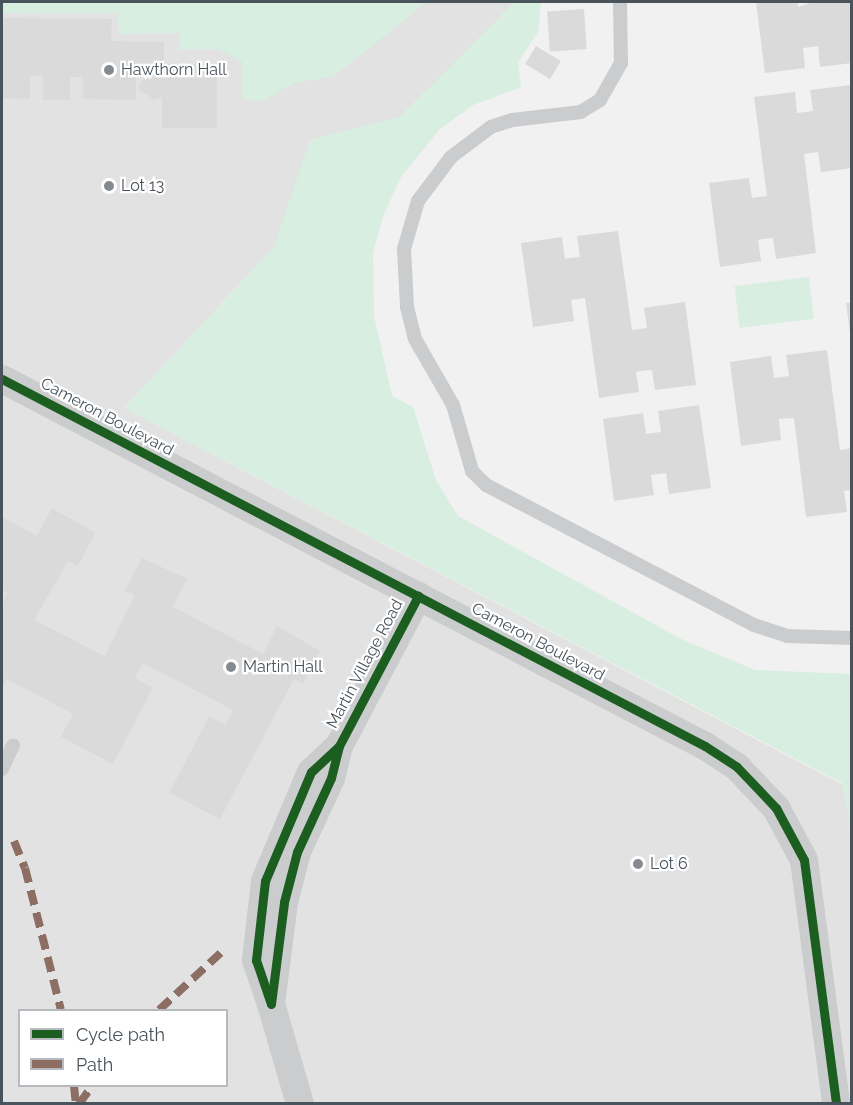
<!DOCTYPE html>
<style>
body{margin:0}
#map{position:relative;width:853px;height:1105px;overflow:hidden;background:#f1f1f1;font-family:Raleway,sans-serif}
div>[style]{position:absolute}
.education>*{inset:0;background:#e3e2e2}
.green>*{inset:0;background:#d7eee0;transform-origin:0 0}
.building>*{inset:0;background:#dadadb;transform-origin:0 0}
.lane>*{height:14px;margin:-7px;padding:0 7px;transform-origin:7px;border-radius:7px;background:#cbccce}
.street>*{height:28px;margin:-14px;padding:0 14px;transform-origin:14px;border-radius:14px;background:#cbccce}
.quiet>*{height:8px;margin-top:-4px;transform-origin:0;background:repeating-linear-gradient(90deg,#8d6e63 0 15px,transparent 0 23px)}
.cycleway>*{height:9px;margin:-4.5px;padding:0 4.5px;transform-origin:4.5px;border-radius:4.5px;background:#1b5e20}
.dots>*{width:16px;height:16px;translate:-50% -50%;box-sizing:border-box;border:3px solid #fff;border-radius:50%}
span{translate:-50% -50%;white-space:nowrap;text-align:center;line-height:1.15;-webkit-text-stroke:4.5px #fff;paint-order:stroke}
.poi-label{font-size:16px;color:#49535c}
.left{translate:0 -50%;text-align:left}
.street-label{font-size:16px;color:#49535c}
.frame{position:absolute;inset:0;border:3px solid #49535c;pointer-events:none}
.legend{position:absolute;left:18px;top:1009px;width:210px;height:78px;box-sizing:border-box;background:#fff;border:2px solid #b6babe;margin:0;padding:8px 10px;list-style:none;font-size:18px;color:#49535c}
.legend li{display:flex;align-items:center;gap:12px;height:30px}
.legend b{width:30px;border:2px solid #b6babe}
</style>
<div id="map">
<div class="education">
<div style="clip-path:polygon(evenodd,2px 2px,515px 2px,313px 205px,124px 408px,851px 789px,851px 1103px,2px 1104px,2px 2px,20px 1010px,226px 1010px,226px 1086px,20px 1086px,20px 1010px)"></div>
</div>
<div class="green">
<div style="clip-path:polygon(2px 2px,427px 2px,333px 77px,294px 83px,262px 101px,242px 99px,242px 61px,216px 49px,180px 50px,180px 33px,119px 34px,118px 13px,2px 13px)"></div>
<div style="clip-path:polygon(515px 2px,541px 2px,538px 32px,518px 62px,521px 87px,473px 105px,439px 130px,401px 177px,383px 216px,373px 253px,374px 316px,392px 396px,413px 407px,436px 480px,458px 516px,681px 639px,755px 670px,851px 674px,851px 832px,842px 783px,124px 408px,274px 247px,310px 140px,399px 117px)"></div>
<div style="left:809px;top:277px;width:42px;height:75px;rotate:83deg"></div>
</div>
<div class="building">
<div style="clip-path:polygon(756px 2px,798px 2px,798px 7px,813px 2px,852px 2px,852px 63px,820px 67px,818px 46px,803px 48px,805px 68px,765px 73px)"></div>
<div style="left:584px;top:9px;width:40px;height:37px;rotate:86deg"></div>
<div style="clip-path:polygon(3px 18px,112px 19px,111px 41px,164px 42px,164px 64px,217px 65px,217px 128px,162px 128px,162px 97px,154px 100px,139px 89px,140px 82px,153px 75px,136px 75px,136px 100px,83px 99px,83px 77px,70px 77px,70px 100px,43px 100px,43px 76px,30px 76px,30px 99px,2px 98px)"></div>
<div style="left:536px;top:46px;width:29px;height:21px;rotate:31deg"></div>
<div style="clip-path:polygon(851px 85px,852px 168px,821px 172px,818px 152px,804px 154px,816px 253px,776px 259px,773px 238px,763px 239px,758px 240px,761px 261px,720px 267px,709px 183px,749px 178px,752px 198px,767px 196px,754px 97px,795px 92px,797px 113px,813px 111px,810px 90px)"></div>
<div style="clip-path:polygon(618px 231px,632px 330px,647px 328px,644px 308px,685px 302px,696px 385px,655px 390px,652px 370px,641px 371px,636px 372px,639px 392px,599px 398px,585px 298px,571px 300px,574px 321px,533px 327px,521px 243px,562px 237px,565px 259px,569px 258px,580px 257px,577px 236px)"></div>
<div style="clip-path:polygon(846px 303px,852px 303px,852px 334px,850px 334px)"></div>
<div style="clip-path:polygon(827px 350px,840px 450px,852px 448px,852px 490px,844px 491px,847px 512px,806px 517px,794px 418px,779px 419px,781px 440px,741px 446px,730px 362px,771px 356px,774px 378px,782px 377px,789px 376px,786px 355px)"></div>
<div style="clip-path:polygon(699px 405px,711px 488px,669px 494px,666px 473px,651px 475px,654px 495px,614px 501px,603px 419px,643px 413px,646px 434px,661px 432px,658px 411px)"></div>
<div style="clip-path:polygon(52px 508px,95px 533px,78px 566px,68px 561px,34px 620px,105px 656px,135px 595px,125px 591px,142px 558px,187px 579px,173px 607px,263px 654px,277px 626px,320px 651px,303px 683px,294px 679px,220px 819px,169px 793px,209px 717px,226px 725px,233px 710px,143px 663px,135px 678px,153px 688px,113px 764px,61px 737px,73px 714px,7px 679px,2px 690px,2px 605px,7px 593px,2px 590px,2px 517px,37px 536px)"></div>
</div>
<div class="lane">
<div style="left:620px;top:2px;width:61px;rotate:89.1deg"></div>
<div style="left:621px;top:63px;width:43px;rotate:119.6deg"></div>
<div style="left:600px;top:100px;width:22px;rotate:148deg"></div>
<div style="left:581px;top:112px;width:69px;rotate:173.4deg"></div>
<div style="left:512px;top:120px;width:22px;rotate:162deg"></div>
<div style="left:491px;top:127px;width:50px;rotate:143.1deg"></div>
<div style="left:451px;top:157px;width:55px;rotate:126.9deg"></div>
<div style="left:418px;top:201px;width:50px;rotate:106.3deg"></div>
<div style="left:404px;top:249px;width:58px;rotate:87deg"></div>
<div style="left:407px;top:307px;width:33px;rotate:76deg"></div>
<div style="left:415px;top:339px;width:76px;rotate:60.1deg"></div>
<div style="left:453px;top:405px;width:69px;rotate:73.9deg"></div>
<div style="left:472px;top:471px;width:20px;rotate:45deg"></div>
<div style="left:486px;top:485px;width:302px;rotate:27.6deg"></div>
<div style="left:754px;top:625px;width:35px;rotate:18deg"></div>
<div style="left:787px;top:636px;width:65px;rotate:1.8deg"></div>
<div style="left:2px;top:769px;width:26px;rotate:-65deg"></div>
</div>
<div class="street">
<div style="left:2px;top:379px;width:793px;rotate:27.57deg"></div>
<div style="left:705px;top:746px;width:38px;rotate:33deg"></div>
<div style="left:737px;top:767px;width:57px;rotate:46.4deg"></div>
<div style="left:776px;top:808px;width:59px;rotate:61.7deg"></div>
<div style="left:804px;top:860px;width:246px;rotate:82.5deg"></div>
<div style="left:339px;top:746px;width:38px;rotate:137deg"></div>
<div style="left:311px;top:772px;width:118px;rotate:112.9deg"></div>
<div style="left:265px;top:881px;width:80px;rotate:96.5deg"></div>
<div style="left:256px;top:960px;width:46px;rotate:71.2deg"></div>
<div style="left:271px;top:1004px;width:103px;rotate:-82.7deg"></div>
<div style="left:284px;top:902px;width:52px;rotate:-75.4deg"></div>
<div style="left:297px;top:852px;width:81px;rotate:-65.3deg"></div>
<div style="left:331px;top:778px;width:33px;rotate:-76deg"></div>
<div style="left:339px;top:746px;width:170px;rotate:-62.2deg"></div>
<div style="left:271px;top:1004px;width:104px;rotate:73.8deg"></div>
</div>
<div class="quiet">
<div style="left:14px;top:841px;width:29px;rotate:68deg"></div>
<div style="left:25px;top:868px;width:146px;rotate:75.8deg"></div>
<div style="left:159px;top:1010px;width:91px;rotate:-42.8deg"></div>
<div style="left:74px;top:1086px;width:18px;rotate:84deg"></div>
<div style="left:79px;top:1104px;width:22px;rotate:-54deg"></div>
</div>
<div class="cycleway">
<div style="left:2px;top:379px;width:793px;rotate:27.57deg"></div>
<div style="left:705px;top:746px;width:38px;rotate:33deg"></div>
<div style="left:737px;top:767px;width:57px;rotate:46.4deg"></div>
<div style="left:776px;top:808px;width:59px;rotate:61.7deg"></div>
<div style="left:804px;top:860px;width:246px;rotate:82.5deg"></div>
<div style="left:339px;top:746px;width:38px;rotate:137deg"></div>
<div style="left:311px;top:772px;width:118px;rotate:112.9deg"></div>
<div style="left:265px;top:881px;width:80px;rotate:96.5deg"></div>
<div style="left:256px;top:960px;width:46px;rotate:71.2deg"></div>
<div style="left:271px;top:1004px;width:103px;rotate:-82.7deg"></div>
<div style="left:284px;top:902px;width:52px;rotate:-75.4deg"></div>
<div style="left:297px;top:852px;width:81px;rotate:-65.3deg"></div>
<div style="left:331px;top:778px;width:33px;rotate:-76deg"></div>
<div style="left:339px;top:746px;width:170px;rotate:-62.2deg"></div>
</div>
<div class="dots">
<div style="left:109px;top:70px;background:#848a90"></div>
<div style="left:109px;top:186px;background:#848a90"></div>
<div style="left:231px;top:667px;background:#848a90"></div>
<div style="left:638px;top:864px;background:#848a90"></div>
</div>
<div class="poi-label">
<span class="left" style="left:121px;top:70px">Hawthorn Hall</span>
<span class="left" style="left:121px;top:186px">Lot 13</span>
<span class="left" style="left:243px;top:667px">Martin Hall</span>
<span class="left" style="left:650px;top:864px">Lot 6</span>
</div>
<div class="street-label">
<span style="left:107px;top:417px;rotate:28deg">Cameron Boulevard</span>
<span style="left:538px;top:642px;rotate:28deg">Cameron Boulevard</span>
<span style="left:365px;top:664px;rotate:-62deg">Martin Village Road</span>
</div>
<div class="frame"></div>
<ul class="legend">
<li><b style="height:8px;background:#1b5e20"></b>Cycle path</li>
<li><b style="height:8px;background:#8d6e63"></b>Path</li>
</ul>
</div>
